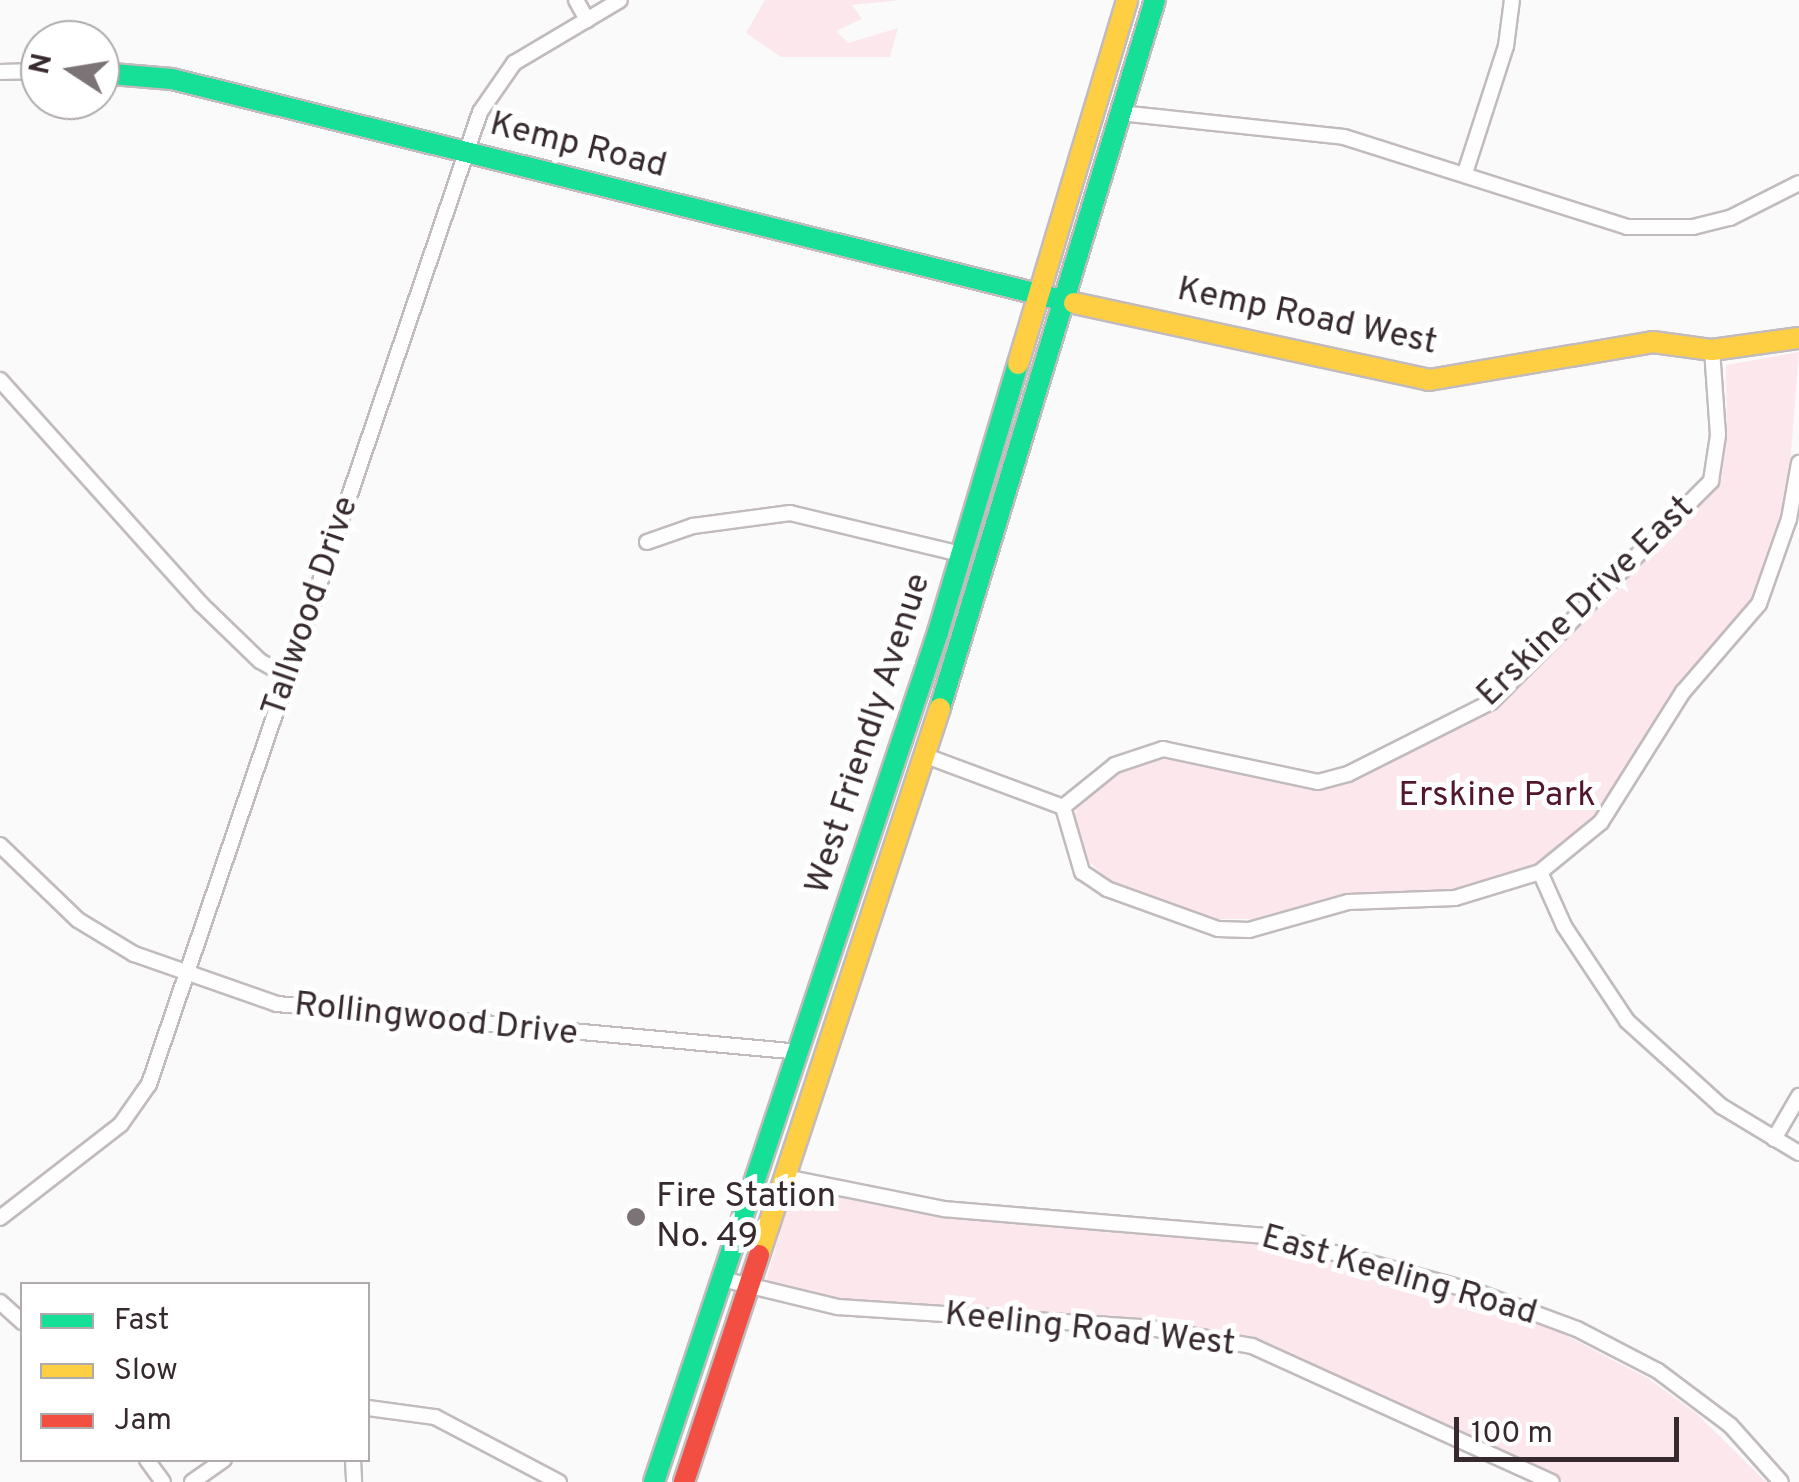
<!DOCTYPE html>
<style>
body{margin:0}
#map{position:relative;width:1799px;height:1482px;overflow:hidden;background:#fafafa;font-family:Overpass,sans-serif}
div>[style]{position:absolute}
.green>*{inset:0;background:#fce7ed}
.roads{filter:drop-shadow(2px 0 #c2bbbe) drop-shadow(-2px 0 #c2bbbe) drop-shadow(0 2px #c2bbbe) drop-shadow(0 -2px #c2bbbe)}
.street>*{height:14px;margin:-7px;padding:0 7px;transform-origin:7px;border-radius:7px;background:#fefefe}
.fast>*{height:20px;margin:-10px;padding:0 10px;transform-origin:10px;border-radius:10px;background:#16e098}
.slow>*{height:20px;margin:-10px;padding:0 10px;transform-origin:10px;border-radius:10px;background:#ffcf43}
.jam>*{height:20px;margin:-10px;padding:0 10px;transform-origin:10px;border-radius:10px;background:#f24e42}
.dots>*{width:28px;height:28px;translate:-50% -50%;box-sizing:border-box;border:5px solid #fff;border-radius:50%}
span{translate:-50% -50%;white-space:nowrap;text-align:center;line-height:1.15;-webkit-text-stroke:10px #fff;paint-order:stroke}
.street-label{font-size:35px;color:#372a2e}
.park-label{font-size:35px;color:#52162f}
.poi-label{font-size:35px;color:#372a2e}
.left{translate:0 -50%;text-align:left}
.legend{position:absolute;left:20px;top:1282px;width:350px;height:180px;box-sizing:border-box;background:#fff;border:2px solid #afaaab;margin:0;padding:12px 18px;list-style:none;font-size:30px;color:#372a2e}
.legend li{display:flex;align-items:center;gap:20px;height:50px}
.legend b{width:50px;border:2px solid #afaaab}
.north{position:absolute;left:20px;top:20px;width:100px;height:100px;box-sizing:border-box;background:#fff;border:2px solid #afaaab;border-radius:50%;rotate:282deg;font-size:28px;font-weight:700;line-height:40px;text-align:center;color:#372a2e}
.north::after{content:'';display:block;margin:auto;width:35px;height:45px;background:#7b7375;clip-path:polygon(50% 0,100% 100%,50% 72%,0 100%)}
.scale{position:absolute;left:1454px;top:1417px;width:225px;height:45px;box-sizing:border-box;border:5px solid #372a2e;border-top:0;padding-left:12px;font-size:30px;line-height:35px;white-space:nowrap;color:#372a2e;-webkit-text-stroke:8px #fff;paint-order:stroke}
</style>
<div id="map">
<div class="green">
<div style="clip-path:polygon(765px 0,901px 0,852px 5px,862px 19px,836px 31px,848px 43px,898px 28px,890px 57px,781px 57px,746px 33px)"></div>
<div style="clip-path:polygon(1799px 352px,1788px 491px,1751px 601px,1682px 681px,1591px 822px,1536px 866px,1458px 889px,1349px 893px,1252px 919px,1212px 919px,1109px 880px,1081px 855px,1072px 829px,1078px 802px,1119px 772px,1164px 756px,1322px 789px,1491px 711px,1718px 487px,1727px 437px,1726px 365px)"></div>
<div style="clip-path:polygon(793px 1186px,933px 1213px,1276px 1244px,1474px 1299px,1550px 1327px,1649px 1379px,1696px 1413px,1766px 1482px,1564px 1482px,1249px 1338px,841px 1301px,765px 1284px)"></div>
</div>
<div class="roads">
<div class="street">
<div style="left:576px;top:0;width:23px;rotate:61deg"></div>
<div style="left:0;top:72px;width:40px;rotate:-1.4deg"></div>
<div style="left:1120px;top:113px;width:225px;rotate:6.1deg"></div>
<div style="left:1344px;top:137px;width:297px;rotate:17.6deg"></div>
<div style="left:1627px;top:227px;width:66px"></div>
<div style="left:1693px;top:227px;width:38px;rotate:-14deg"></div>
<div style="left:1730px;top:218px;width:77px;rotate:-26.9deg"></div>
<div style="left:1465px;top:173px;width:133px;rotate:-72.1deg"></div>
<div style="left:1506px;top:46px;width:46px;rotate:-82.6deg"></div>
<div style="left:0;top:380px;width:301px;rotate:48.1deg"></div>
<div style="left:201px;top:604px;width:82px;rotate:44deg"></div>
<div style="left:260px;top:661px;width:31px;rotate:29deg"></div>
<div style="left:647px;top:542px;width:49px;rotate:-19.2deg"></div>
<div style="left:693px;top:526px;width:98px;rotate:-7.6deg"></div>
<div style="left:790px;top:513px;width:176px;rotate:13.5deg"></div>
<div style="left:926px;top:756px;width:146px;rotate:20.4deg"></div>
<div style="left:1063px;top:807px;width:68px;rotate:73.7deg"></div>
<div style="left:1082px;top:872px;width:30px;rotate:34deg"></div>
<div style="left:1107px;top:889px;width:118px;rotate:19.8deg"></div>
<div style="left:1218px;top:929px;width:31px;rotate:2deg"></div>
<div style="left:1249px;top:930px;width:103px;rotate:-15.8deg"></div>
<div style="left:1348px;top:902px;width:107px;rotate:-2.1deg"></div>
<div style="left:1455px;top:898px;width:89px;rotate:-17deg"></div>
<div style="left:1540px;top:872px;width:79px;rotate:-39.3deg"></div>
<div style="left:1601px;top:822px;width:154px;rotate:-57.8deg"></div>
<div style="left:1683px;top:692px;width:116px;rotate:-49.2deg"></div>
<div style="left:1759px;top:604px;width:90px;rotate:-70.6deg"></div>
<div style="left:1789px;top:519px;width:57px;rotate:-79.9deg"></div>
<div style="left:1063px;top:807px;width:67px;rotate:-38.9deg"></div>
<div style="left:1115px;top:765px;width:51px;rotate:-18.4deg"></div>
<div style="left:1163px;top:749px;width:158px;rotate:12deg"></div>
<div style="left:1318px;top:782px;width:31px;rotate:-15deg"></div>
<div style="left:1348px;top:774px;width:160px;rotate:-26.7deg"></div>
<div style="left:1491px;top:702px;width:312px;rotate:-45.1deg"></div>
<div style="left:1711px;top:481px;width:47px;rotate:-81.3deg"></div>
<div style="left:1718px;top:435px;width:85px;rotate:-94deg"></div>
<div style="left:0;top:845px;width:108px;rotate:43.9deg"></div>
<div style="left:78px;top:920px;width:66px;rotate:31.3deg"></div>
<div style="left:134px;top:954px;width:151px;rotate:19.3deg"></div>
<div style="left:277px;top:1004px;width:525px;rotate:5.24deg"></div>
<div style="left:1540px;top:872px;width:59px;rotate:66deg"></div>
<div style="left:1564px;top:926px;width:114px;rotate:56.4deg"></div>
<div style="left:1627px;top:1021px;width:127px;rotate:42.1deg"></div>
<div style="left:1721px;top:1106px;width:91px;rotate:31.1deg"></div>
<div style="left:1774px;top:1139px;width:50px;rotate:-59.8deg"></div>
<div style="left:785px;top:1177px;width:162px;rotate:11.4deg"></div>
<div style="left:944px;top:1209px;width:334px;rotate:4.8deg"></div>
<div style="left:1277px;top:1237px;width:211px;rotate:15.4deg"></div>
<div style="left:1480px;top:1293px;width:103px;rotate:20.4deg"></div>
<div style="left:1577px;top:1329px;width:91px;rotate:27.4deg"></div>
<div style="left:1658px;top:1371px;width:90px;rotate:36.9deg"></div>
<div style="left:1730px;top:1425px;width:76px;rotate:48.2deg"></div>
<div style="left:0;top:1218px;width:153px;rotate:-37.8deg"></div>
<div style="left:121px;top:1124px;width:49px;rotate:-55deg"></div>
<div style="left:149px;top:1084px;width:1027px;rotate:-71.19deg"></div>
<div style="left:480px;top:112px;width:60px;rotate:-55.2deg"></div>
<div style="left:514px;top:63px;width:123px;rotate:-30.7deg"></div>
<div style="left:722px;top:1279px;width:119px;rotate:13.6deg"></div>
<div style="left:838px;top:1307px;width:314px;rotate:3.8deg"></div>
<div style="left:1151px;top:1328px;width:103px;rotate:10.1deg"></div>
<div style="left:1252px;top:1346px;width:329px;rotate:24.4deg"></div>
<div style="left:0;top:1302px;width:30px;rotate:42deg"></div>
<div style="left:368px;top:1408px;width:68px;rotate:7.7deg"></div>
<div style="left:435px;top:1417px;width:140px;rotate:27.7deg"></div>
<div style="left:147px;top:1460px;width:27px;rotate:54deg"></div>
<div style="left:353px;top:1460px;width:22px;rotate:87deg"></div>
<div style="left:192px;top:1482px;width:39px;rotate:-35deg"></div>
</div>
<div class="fast">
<div style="left:100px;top:73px;width:72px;rotate:4.8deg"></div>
<div style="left:172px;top:79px;width:929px;rotate:13.95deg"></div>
<div style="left:940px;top:708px;width:740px;rotate:-73.11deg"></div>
<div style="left:654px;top:1482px;width:896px;rotate:-71.52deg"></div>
<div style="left:938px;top:632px;width:280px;rotate:-73.4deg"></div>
</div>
<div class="slow">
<div style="left:1074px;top:303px;width:363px;rotate:12.2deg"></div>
<div style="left:1429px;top:380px;width:227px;rotate:-9.6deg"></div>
<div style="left:1653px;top:342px;width:60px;rotate:7.7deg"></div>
<div style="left:1712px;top:350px;width:88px;rotate:-7.9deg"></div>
<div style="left:1018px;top:364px;width:380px;rotate:-73.3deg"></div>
<div style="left:759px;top:1255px;width:576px;rotate:-71.69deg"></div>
</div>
<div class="jam">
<div style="left:684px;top:1482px;width:239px;rotate:-71.7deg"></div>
</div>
</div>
<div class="dots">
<div style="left:636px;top:1217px;background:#7b7375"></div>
</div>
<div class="street-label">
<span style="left:578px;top:146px;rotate:14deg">Kemp Road</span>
<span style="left:1307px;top:317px;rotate:12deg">Kemp Road West</span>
<span style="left:1586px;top:602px;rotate:-44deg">Erskine Drive East</span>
<span style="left:311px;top:607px;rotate:-71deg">Tallwood Drive</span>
<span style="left:869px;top:734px;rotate:-72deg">West Friendly Avenue</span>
<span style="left:436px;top:1020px;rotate:6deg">Rollingwood Drive</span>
<span style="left:1399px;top:1276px;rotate:16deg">East Keeling Road</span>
<span style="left:1090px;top:1330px;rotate:6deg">Keeling Road West</span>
</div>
<div class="park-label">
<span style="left:1497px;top:796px">Erskine Park</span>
</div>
<div class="poi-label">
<span class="left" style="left:656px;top:1217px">Fire Station<br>No. 49</span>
</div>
<ul class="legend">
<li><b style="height:12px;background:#16e098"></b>Fast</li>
<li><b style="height:12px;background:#ffcf43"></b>Slow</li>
<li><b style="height:12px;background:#f24e42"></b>Jam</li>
</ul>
<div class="north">N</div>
<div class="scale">100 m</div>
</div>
